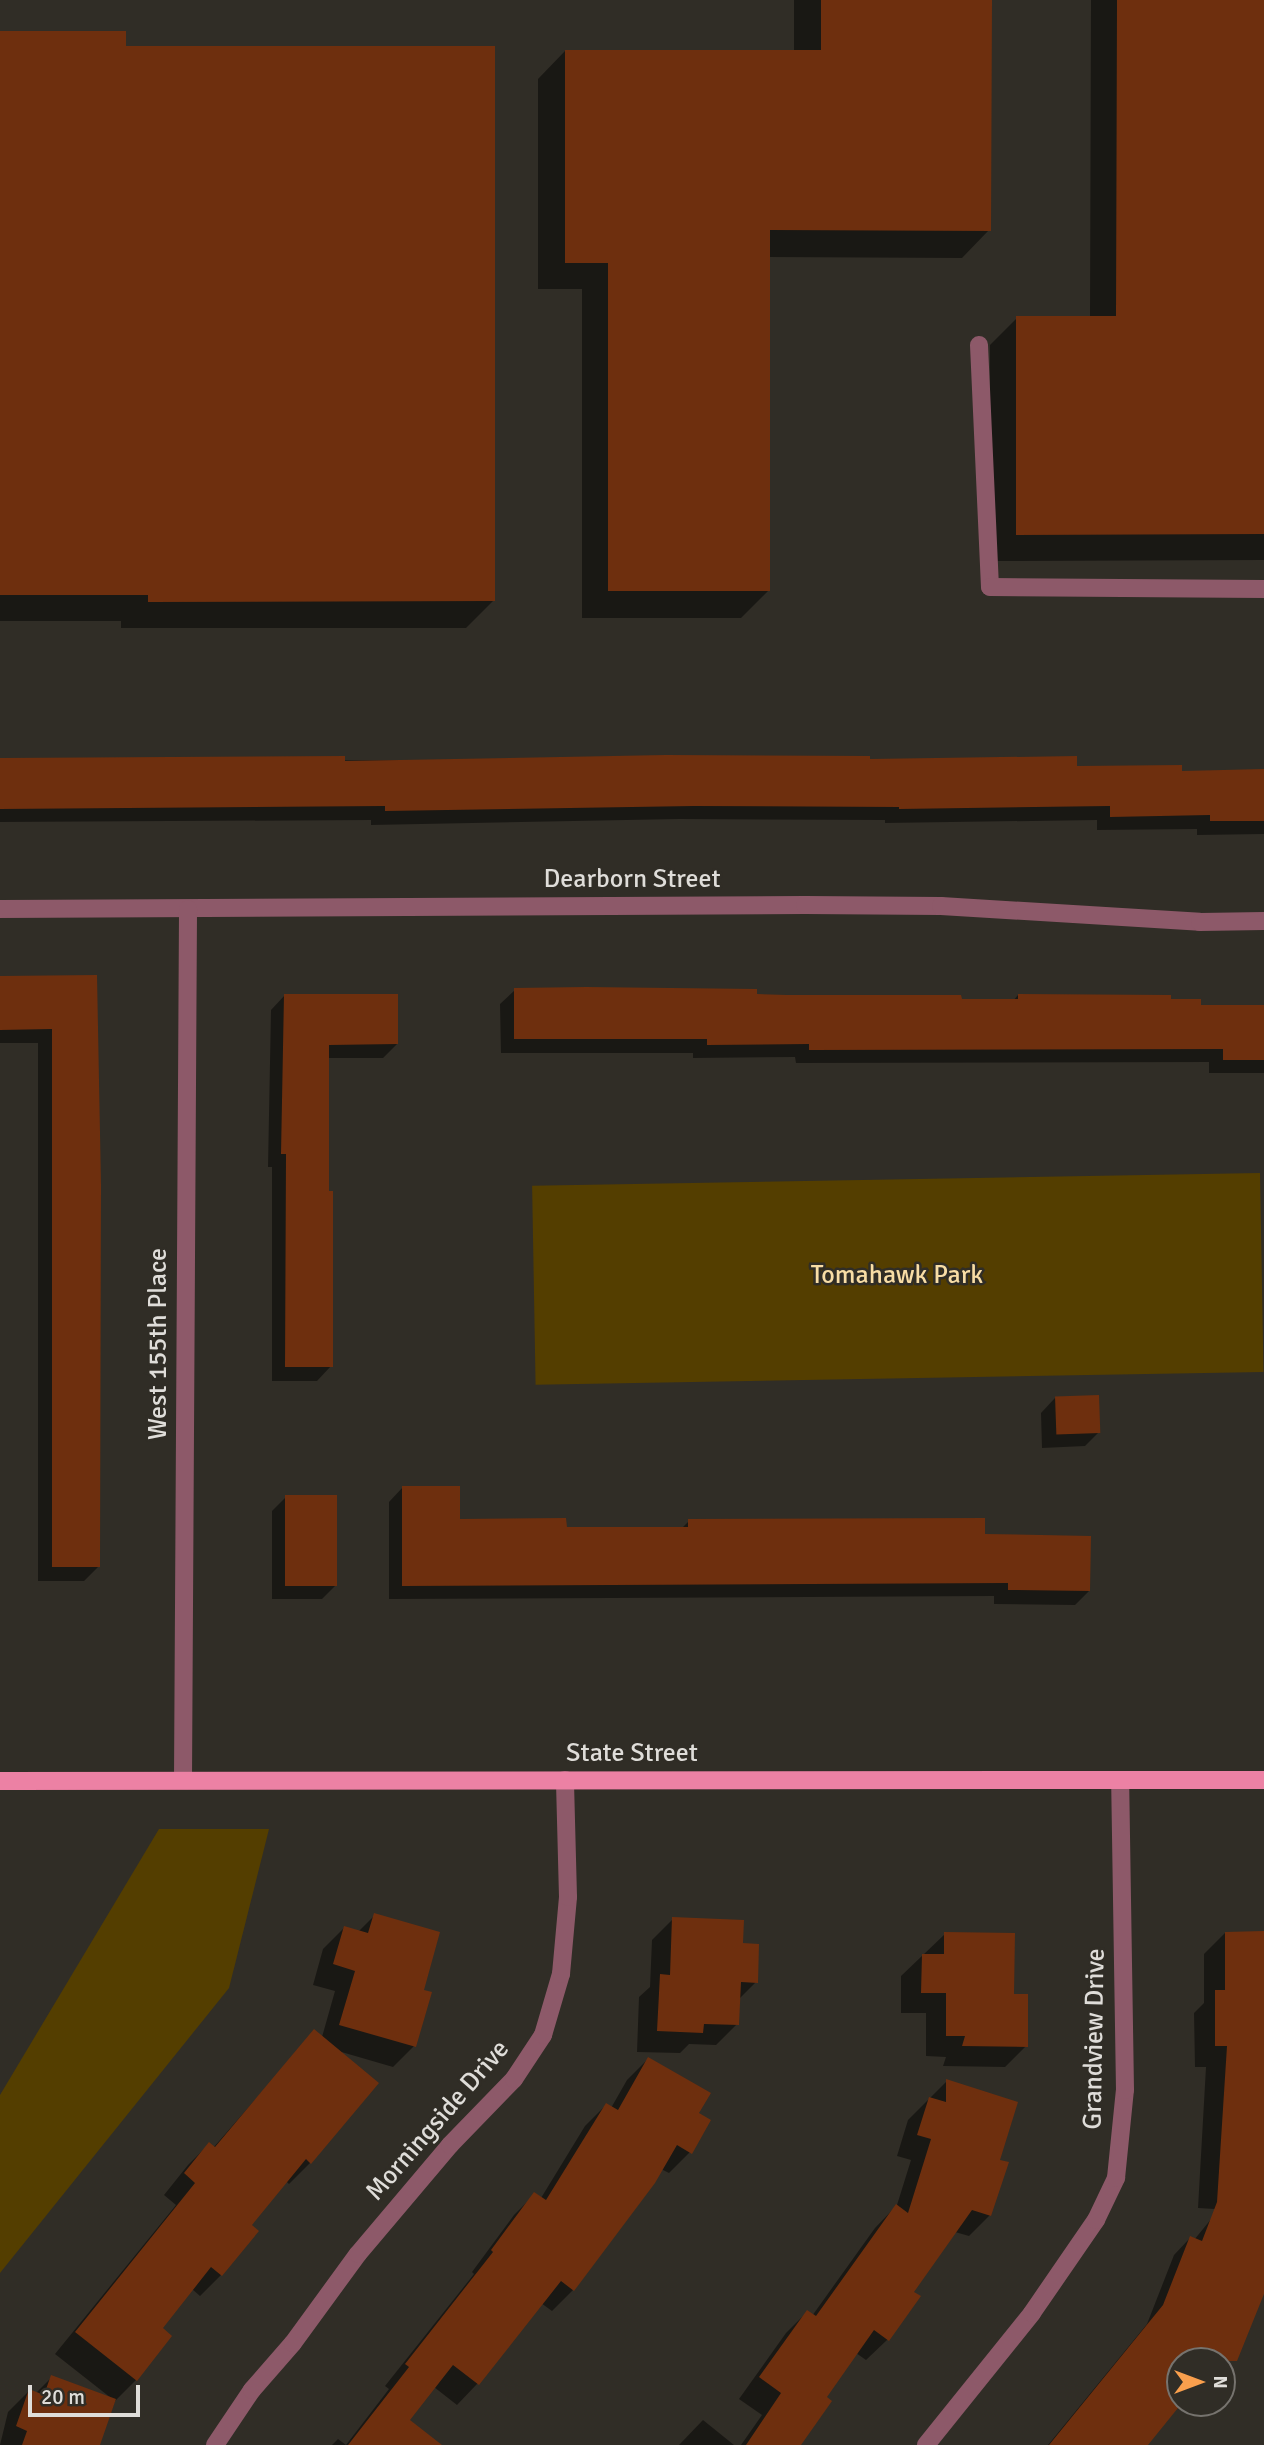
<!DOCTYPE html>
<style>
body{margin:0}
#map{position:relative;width:1264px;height:2445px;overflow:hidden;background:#302d26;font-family:Signika,sans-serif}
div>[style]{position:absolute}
.green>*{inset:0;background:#543e00;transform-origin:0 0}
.shadow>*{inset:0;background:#0007}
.building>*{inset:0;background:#6e2f0e;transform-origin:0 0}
.minor>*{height:18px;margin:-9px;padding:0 9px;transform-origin:9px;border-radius:9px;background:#8d5969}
.major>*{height:18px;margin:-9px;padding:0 9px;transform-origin:9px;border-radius:9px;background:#ec81a4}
span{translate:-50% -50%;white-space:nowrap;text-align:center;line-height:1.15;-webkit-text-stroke:5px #302d26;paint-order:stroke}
.street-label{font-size:26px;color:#dfddd9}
.park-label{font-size:26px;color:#f8dda5}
.north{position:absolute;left:1166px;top:2347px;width:70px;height:70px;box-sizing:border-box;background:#302d26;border:2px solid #76736e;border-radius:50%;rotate:90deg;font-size:19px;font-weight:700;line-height:28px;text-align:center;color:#dfddd9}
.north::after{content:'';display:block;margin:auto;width:24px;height:32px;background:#f99f4d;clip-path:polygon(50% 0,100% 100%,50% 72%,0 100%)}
.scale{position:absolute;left:28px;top:2385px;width:112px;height:32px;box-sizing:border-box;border:4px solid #dfddd9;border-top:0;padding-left:9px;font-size:21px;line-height:24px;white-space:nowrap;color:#dfddd9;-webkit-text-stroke:5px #302d26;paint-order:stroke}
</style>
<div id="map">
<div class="green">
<div style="left:1260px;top:1173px;width:199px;height:728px;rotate:89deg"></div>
<div style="clip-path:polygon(159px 1829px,269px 1829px,229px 1988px,0 2273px,0 2095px)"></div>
</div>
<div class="shadow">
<div style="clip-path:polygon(794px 0,990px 0,989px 230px,962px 258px,768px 257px,768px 591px,741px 618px,582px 618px,582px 289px,538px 289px,538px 79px,565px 51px,794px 52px)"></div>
<div style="clip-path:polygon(1091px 0,1264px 0,1264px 560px,990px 561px,990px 345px,1017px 318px,1090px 317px)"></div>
<div style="clip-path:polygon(0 33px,125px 48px,493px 601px,466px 628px,121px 628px,121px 621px,0 621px)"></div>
<div style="clip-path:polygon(0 760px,868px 761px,1180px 772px,1264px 771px,1264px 834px,1197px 835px,1197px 829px,1097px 830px,1097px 820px,885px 823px,885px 820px,679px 819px,371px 825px,371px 820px,0 822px)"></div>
<div style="clip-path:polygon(95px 977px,98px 1567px,84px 1581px,38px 1581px,38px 1043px,0 1043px,0 978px)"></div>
<div style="clip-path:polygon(515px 990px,960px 1001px,1013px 1001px,1018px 995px,1169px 1001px,1199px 1007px,1264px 1006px,1264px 1073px,1209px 1073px,1209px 1062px,796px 1063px,795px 1057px,693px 1058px,693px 1053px,501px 1053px,500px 1004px)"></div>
<div style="clip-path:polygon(285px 995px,397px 1044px,383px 1058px,327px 1058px,331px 1366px,317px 1381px,272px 1381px,272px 1167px,268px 1167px,271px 1010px)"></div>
<div style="clip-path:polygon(1055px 1398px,1099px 1432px,1085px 1446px,1042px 1448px,1041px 1413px)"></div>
<div style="clip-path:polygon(403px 1487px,458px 1521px,565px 1529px,681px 1529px,689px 1521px,983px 1536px,1089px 1591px,1075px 1605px,994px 1604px,994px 1596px,389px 1599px,389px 1502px)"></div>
<div style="clip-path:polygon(286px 1497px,336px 1585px,322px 1599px,272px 1599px,272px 1511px)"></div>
<div style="clip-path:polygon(375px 1915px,422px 1991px,414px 2046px,393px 2067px,338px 2051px,310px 2163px,289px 2184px,286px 2181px,249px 2225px,221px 2275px,200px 2296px,192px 2289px,161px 2329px,136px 2380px,115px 2401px,99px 2445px,0 2445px,8px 2412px,29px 2391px,35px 2394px,52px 2377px,111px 2398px,55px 2354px,176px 2205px,164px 2195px,188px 2165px,209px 2144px,213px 2148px,315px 2031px,322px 2037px,335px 1991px,313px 1985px,323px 1949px,344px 1928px,358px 1932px)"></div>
<div style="clip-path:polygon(673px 1919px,741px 1944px,756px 1982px,738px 2000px,737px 2024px,716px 2045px,689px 2044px,680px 2053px,637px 2052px,639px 1997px,650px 1987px,652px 1940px)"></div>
<div style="clip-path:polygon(1225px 1933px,1264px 1933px,1264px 2212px,1198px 2208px,1206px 2067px,1195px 2067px,1194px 2013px,1204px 2003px,1204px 1954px)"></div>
<div style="clip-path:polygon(945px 1934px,1026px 2046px,1005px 2067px,943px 2066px,946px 2057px,926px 2056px,926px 2013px,901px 2013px,901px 1976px)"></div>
<div style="clip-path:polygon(648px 2059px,697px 2113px,690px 2152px,669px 2173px,661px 2169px,573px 2290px,552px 2311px,541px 2303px,477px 2384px,457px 2405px,434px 2387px,407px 2420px,436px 2445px,332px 2445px,338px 2439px,346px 2445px,389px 2389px,385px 2386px,474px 2274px,472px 2272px,514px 2215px,535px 2194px,541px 2198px,585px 2126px,606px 2105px,611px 2108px,627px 2080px)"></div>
<div style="clip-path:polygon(947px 2081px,998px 2161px,990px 2215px,969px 2236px,955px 2232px,912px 2292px,887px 2340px,866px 2360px,856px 2353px,824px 2398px,799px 2445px,741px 2445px,762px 2415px,739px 2399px,786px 2333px,807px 2312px,812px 2316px,875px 2228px,897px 2205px,911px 2160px,897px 2156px,908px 2120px)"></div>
<div style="clip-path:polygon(1212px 2218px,1264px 2239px,1264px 2290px,1215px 2361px,1180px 2361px,1146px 2445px,1048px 2445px,1147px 2324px,1174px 2255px,1190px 2238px,1194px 2240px)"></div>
<div style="clip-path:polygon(703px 2420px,734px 2445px,679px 2445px)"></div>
</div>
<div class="building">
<div style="clip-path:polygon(821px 0,992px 0,991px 231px,770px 230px,770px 591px,608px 591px,608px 263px,565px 263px,565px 50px,821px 50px)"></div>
<div style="clip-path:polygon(1117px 0,1264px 0,1264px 534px,1016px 535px,1016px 316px,1116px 316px)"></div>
<div style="clip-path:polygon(0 31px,126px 31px,126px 46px,495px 46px,495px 601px,148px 602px,148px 595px,0 595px)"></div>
<div style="clip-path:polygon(666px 755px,870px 756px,870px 759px,1077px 756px,1077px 766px,1182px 765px,1182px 771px,1264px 769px,1264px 821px,1210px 821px,1210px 815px,1110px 817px,1110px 806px,899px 809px,899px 807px,694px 806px,385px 811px,385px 806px,0 809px,0 758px,345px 756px,345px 761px)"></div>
<div style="clip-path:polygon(97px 975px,101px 1185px,100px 1567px,52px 1567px,52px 1029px,0 1030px,0 976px)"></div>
<div style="clip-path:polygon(586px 987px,757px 989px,757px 994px,787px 995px,961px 995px,962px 999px,1018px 999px,1018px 994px,1171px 995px,1171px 999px,1201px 999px,1201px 1005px,1264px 1005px,1264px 1060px,1223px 1060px,1223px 1049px,809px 1050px,809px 1044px,707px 1045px,707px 1039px,514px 1039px,514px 988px)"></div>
<div style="clip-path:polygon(284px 994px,398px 994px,398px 1044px,329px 1045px,329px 1191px,333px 1191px,333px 1367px,285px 1367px,286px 1154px,281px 1154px)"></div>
<div style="left:1099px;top:1395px;width:38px;height:44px;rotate:88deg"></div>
<div style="clip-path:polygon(402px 1486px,460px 1486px,460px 1519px,566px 1518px,567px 1527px,688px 1527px,688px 1519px,985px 1518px,985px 1534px,1091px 1536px,1090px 1591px,1008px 1590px,1008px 1583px,402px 1586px)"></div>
<div style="left:285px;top:1495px;width:52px;height:91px"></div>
<div style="clip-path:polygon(374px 1913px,440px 1932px,424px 1990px,432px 1992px,416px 2047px,339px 2025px,355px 1971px,333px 1964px,344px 1926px,368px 1933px)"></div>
<div style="clip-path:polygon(672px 1917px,744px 1920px,743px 1943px,759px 1944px,758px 1983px,741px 1982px,739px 2025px,704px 2024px,703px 2033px,657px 2031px,660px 1974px,670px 1975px)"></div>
<div style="clip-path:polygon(1264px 1931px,1264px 2294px,1237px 2361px,1180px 2361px,1182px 2403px,1148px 2445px,1049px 2445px,1163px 2305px,1190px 2236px,1202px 2241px,1217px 2202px,1227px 2046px,1215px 2046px,1215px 1990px,1225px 1990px,1225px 1932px)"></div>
<div style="clip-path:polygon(944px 1932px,1015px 1933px,1014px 1994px,1028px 1994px,1028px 2047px,962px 2046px,965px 2036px,946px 2036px,946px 1993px,921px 1993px,922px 1954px,944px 1954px)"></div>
<div style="clip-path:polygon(314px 2029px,379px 2083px,311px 2164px,306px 2159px,252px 2225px,259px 2231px,222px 2276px,211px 2267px,163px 2328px,172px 2336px,137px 2381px,75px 2332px,195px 2183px,184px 2173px,209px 2142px,215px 2147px)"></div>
<div style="clip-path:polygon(648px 2057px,711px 2093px,699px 2113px,711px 2120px,692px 2154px,677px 2145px,655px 2183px,574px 2291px,561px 2281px,479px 2385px,453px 2365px,410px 2420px,442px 2445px,348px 2445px,409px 2367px,405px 2364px,493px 2252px,491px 2250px,534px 2192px,546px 2200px,606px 2103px,618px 2110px)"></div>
<div style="clip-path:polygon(946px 2079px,1018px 2102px,1000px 2160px,1009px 2162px,991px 2216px,972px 2210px,914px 2292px,921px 2296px,889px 2341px,874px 2330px,827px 2397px,832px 2401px,801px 2445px,746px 2445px,781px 2393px,759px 2377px,807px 2310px,816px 2316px,896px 2204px,908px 2213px,931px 2139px,917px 2135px,929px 2097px,946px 2102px)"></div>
<div style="clip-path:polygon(51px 2375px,116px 2399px,100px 2445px,22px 2445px,27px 2431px,16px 2426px,29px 2389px,44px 2395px)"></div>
</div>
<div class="minor">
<div style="left:979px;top:345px;width:242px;rotate:87.4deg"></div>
<div style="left:990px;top:587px;width:274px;rotate:0.4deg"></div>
<div style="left:0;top:909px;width:805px;rotate:-0.28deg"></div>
<div style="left:805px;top:905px;width:136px;rotate:0.4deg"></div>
<div style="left:941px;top:906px;width:259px;rotate:3.5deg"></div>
<div style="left:1200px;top:922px;width:64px;rotate:-0.9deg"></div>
<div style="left:183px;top:1780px;width:871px;rotate:-89.67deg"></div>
<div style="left:215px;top:2445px;width:66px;rotate:-56.1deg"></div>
<div style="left:252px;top:2390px;width:62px;rotate:-48.9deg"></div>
<div style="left:293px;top:2343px;width:110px;rotate:-53.9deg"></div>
<div style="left:358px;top:2254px;width:143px;rotate:-49.8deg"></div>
<div style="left:450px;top:2145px;width:92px;rotate:-45.9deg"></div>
<div style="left:514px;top:2079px;width:53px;rotate:-56.6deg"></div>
<div style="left:543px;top:2035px;width:64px;rotate:-73.6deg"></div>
<div style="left:561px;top:1974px;width:77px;rotate:-84.8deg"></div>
<div style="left:568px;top:1897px;width:117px;rotate:-91.5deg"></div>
<div style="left:926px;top:2445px;width:169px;rotate:-51.2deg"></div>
<div style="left:1032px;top:2313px;width:113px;rotate:-55.5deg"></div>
<div style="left:1096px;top:2220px;width:47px;rotate:-64.5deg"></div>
<div style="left:1116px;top:2178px;width:88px;rotate:-84.2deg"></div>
<div style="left:1125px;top:2090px;width:309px;rotate:-90.9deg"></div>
</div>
<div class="major">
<div style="left:0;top:1781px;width:1264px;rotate:-0.05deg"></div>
</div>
<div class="street-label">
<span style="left:632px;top:880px">Dearborn Street</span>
<span style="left:159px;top:1344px;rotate:-90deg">West 155th Place</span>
<span style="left:632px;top:1754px">State Street</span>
<span style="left:1095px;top:2039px;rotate:-89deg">Grandview Drive</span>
<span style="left:438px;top:2121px;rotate:-49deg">Morningside Drive</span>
</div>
<div class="park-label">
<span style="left:897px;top:1276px">Tomahawk Park</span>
</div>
<div class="north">N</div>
<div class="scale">20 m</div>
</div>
